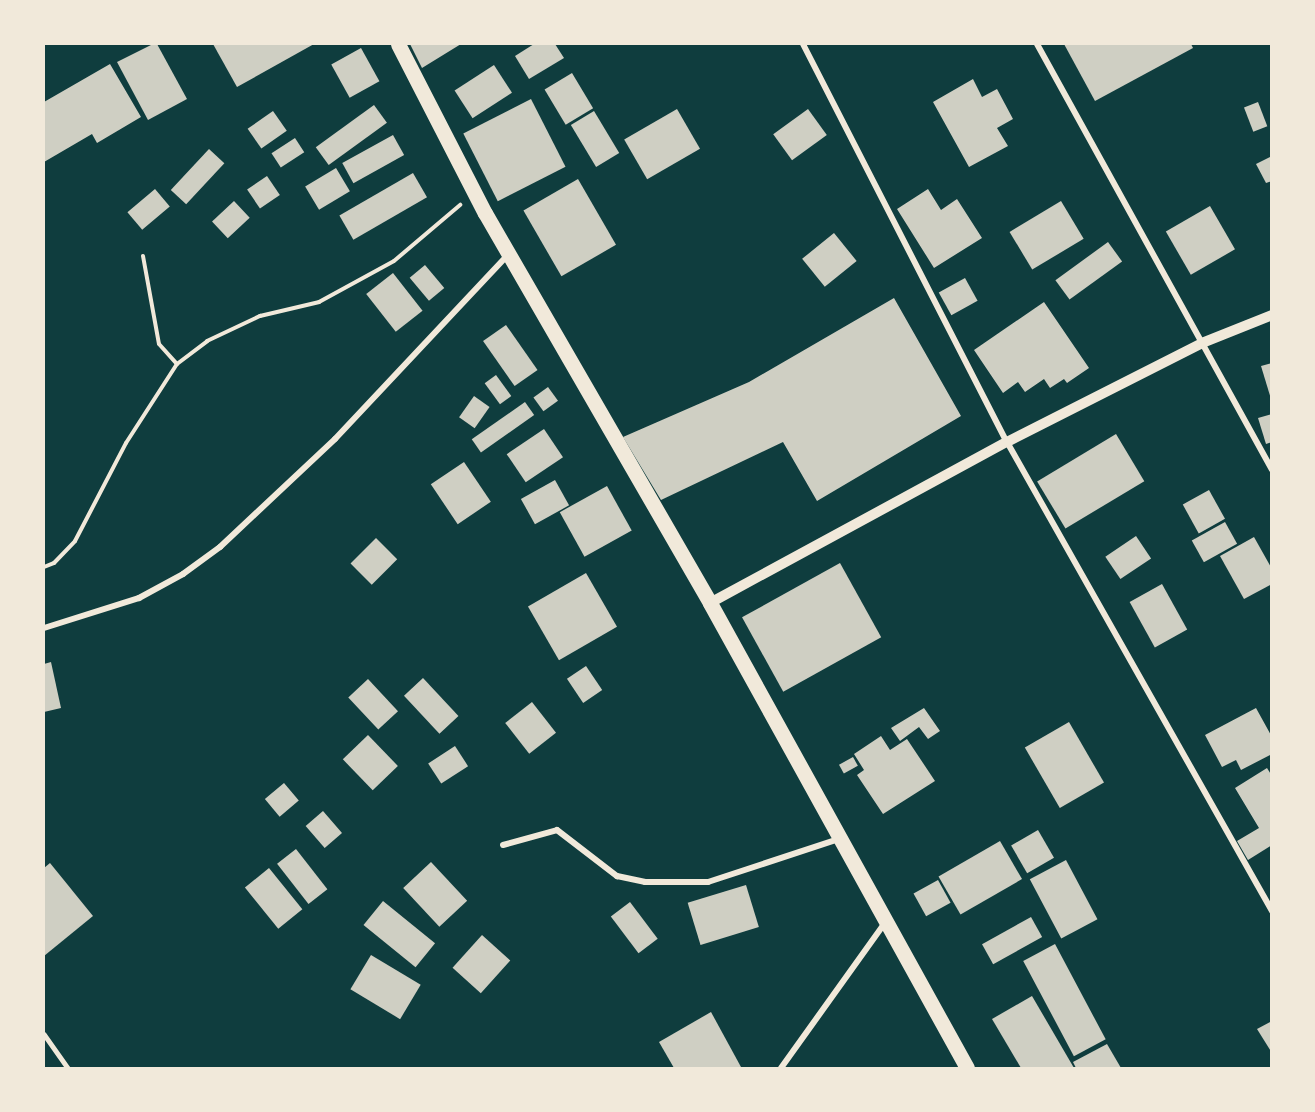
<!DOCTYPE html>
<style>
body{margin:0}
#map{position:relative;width:1315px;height:1112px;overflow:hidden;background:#0f3d3e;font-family:"Source Sans 3",sans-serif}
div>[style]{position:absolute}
.building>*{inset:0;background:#cfcfc3;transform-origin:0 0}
.path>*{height:4px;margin:-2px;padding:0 2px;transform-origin:2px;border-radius:2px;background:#f1e9da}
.service>*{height:4.5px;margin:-2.25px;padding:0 2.25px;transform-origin:2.25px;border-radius:2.25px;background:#f1e9da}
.minor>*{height:6px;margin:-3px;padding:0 3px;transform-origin:3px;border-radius:3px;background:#f1e9da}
.tertiary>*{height:10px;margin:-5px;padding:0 5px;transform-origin:5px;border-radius:5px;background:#f1e9da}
.primary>*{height:15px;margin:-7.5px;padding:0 7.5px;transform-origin:7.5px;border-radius:7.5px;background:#f1e9da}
span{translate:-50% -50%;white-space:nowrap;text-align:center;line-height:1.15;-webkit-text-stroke:6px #f1e9da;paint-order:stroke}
.frame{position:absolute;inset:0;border:45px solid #f1e9da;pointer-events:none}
</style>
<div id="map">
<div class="building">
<div style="clip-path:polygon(153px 44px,157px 44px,187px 99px,148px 120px,117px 62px)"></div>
<div style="clip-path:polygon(213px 44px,314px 44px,237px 87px)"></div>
<div style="clip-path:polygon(410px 44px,461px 44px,422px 68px)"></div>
<div style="clip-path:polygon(534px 44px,555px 44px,564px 58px,529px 79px,515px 56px)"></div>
<div style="clip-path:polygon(1064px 44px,1191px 44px,1193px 48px,1095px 101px)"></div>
<div style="left:361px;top:48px;width:38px;height:34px;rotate:61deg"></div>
<div style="clip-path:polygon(110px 64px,141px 117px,97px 143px,92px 134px,44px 162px,44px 102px)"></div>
<div style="left:494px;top:65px;width:33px;height:47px;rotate:57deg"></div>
<div style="left:572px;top:73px;width:41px;height:32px;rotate:59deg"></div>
<div style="clip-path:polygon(973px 79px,982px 97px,997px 89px,1013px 119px,997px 128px,1008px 146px,969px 167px,933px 102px)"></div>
<div style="left:531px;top:99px;width:76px;height:76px;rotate:63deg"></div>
<div style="left:1258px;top:102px;width:26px;height:15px;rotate:69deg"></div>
<div style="left:374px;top:105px;width:22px;height:72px;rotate:54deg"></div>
<div style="left:677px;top:109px;width:46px;height:61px;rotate:60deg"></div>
<div style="left:808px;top:109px;width:32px;height:43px;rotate:54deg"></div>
<div style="left:273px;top:111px;width:24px;height:31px;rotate:55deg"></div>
<div style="left:594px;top:111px;width:49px;height:27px;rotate:59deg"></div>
<div style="left:393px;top:135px;width:23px;height:58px;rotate:61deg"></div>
<div style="left:295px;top:138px;width:17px;height:28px;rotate:57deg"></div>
<div style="left:209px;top:149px;width:21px;height:56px;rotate:43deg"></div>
<div style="clip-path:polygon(1272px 156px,1272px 181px,1266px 183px,1256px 164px)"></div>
<div style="left:336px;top:168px;width:27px;height:36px;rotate:59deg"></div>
<div style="left:413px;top:173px;width:28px;height:85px;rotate:60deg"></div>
<div style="left:267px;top:176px;width:23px;height:24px;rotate:56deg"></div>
<div style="left:578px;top:179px;width:76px;height:63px;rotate:60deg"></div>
<div style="left:155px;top:189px;width:23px;height:36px;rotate:50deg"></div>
<div style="clip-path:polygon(928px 189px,941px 210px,957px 199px,982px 238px,934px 268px,897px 209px)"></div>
<div style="left:234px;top:201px;width:23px;height:30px;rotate:47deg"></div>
<div style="left:1061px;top:201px;width:44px;height:60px;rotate:59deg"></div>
<div style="left:1210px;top:206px;width:50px;height:51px;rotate:60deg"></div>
<div style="left:834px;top:233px;width:36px;height:41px;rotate:51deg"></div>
<div style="left:1108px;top:242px;width:24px;height:65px;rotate:54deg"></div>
<div style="left:425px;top:265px;width:30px;height:20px;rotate:50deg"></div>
<div style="left:393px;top:273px;width:48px;height:34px;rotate:52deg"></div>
<div style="left:965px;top:278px;width:26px;height:30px;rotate:61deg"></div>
<div style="clip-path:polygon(894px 298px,961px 416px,817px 501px,783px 442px,661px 500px,623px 437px,749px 382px)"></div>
<div style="clip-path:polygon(1044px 302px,1089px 368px,1067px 383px,1064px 379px,1050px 388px,1044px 379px,1025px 392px,1018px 382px,1003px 393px,974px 350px)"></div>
<div style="left:506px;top:325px;width:55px;height:28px;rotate:55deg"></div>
<div style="clip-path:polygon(1272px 363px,1272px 399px,1271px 399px,1261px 366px)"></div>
<div style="left:496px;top:375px;width:26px;height:14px;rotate:54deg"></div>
<div style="left:548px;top:387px;width:17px;height:18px;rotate:54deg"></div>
<div style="left:474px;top:396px;width:19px;height:26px;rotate:35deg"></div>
<div style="left:525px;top:402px;width:16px;height:65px;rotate:55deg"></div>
<div style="clip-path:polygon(1272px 414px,1272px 442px,1266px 444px,1258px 418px)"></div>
<div style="left:544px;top:429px;width:34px;height:45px;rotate:56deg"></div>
<div style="left:1116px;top:434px;width:55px;height:92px;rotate:59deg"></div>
<div style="left:464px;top:462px;width:48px;height:40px;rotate:56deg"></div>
<div style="left:555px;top:480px;width:29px;height:39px;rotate:61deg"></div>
<div style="left:607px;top:486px;width:51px;height:54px;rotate:61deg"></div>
<div style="left:1209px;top:490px;width:33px;height:30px;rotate:61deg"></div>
<div style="left:1225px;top:522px;width:25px;height:38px;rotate:61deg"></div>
<div style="left:1136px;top:536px;width:27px;height:37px;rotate:56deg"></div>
<div style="clip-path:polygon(1254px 537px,1272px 569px,1272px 584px,1244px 599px,1220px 556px)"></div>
<div style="left:376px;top:538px;width:30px;height:36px;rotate:45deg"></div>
<div style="left:840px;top:563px;width:85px;height:112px;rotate:61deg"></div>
<div style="left:586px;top:573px;width:62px;height:67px;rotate:60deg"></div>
<div style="left:1162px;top:584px;width:52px;height:37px;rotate:61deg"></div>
<div style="clip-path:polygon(51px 662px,61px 708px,44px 712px,44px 664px)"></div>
<div style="left:586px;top:666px;width:29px;height:23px;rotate:56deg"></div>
<div style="left:423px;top:678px;width:52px;height:26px;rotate:47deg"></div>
<div style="left:368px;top:679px;width:44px;height:27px;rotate:47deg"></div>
<div style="left:532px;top:702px;width:39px;height:34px;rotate:52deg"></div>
<div style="clip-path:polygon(924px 708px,940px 731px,928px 739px,919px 727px,900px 741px,891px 728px)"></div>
<div style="clip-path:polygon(1256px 708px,1272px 737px,1272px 754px,1241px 770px,1236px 760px,1222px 767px,1205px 735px)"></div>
<div style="left:1069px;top:722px;width:70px;height:51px;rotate:60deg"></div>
<div style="left:368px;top:735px;width:43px;height:35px;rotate:46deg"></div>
<div style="clip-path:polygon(881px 736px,890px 750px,907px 739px,935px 781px,883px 814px,857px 775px,864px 770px,854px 754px)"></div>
<div style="left:455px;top:746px;width:24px;height:32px;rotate:57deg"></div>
<div style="left:853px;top:757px;width:10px;height:16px;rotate:61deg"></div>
<div style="clip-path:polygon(1267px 768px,1272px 776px,1272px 845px,1248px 860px,1237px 841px,1259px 828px,1235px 788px)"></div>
<div style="left:284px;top:783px;width:23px;height:25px;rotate:50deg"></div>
<div style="left:323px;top:811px;width:29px;height:23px;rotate:49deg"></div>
<div style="left:1038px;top:830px;width:32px;height:31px;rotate:60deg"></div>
<div style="left:1000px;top:841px;width:44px;height:71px;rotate:60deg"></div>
<div style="left:296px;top:849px;width:51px;height:24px;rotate:52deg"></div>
<div style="left:1066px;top:860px;width:67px;height:41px;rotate:62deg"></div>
<div style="left:431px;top:862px;width:53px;height:38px;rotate:47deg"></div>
<div style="clip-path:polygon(50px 863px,93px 916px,44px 956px,44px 868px)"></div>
<div style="left:269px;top:868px;width:53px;height:31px;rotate:51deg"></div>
<div style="left:938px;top:880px;width:26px;height:28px;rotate:61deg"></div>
<div style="left:746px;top:885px;width:44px;height:61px;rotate:73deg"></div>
<div style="left:383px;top:901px;width:67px;height:31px;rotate:39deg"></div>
<div style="left:630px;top:902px;width:46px;height:24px;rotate:53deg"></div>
<div style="left:1031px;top:917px;width:23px;height:56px;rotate:61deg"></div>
<div style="left:482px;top:935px;width:38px;height:44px;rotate:42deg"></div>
<div style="left:1055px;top:944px;width:108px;height:36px;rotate:62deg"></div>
<div style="left:371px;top:955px;width:58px;height:40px;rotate:31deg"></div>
<div style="clip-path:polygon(1032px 996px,1074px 1068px,1021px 1068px,992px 1019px)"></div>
<div style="clip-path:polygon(711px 1012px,741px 1067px,674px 1068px,659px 1042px)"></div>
<div style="clip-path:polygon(1272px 1021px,1272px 1053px,1257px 1029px)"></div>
<div style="clip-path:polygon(1107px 1044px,1121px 1068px,1076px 1068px,1073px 1062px)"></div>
</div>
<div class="path">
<div style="left:143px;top:256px;width:89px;rotate:79.7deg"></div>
<div style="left:159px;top:344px;width:27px;rotate:48deg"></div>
<div style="left:44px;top:567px;width:11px;rotate:-22deg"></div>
<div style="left:54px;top:563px;width:30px;rotate:-46deg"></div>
<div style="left:75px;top:541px;width:110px;rotate:-62.5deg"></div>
<div style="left:126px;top:443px;width:94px;rotate:-57.2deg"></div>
<div style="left:177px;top:364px;width:38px;rotate:-37deg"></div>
<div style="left:207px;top:341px;width:59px;rotate:-25.3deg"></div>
<div style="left:260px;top:316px;width:61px;rotate:-13.3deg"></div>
<div style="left:319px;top:302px;width:85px;rotate:-28.7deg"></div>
<div style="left:394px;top:261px;width:87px;rotate:-40.3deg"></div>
</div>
<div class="service">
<div style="left:44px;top:1034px;width:42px;rotate:54.8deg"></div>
</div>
<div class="minor">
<div style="left:803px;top:44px;width:447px;rotate:62.9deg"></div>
<div style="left:1007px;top:442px;width:539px;rotate:60.53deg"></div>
<div style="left:1037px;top:44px;width:486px;rotate:61.1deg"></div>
<div style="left:44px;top:628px;width:100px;rotate:-17.5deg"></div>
<div style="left:139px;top:598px;width:50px;rotate:-28.6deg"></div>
<div style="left:183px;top:574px;width:46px;rotate:-36.1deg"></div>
<div style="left:220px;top:547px;width:158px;rotate:-43.2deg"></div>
<div style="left:335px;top:439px;width:253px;rotate:-46.8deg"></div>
<div style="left:503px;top:845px;width:56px;rotate:-15.5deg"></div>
<div style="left:557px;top:830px;width:76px;rotate:37.5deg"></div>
<div style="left:617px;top:876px;width:29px;rotate:12deg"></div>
<div style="left:645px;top:882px;width:63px"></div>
<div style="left:708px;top:882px;width:138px;rotate:-18.2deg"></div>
<div style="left:781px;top:1068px;width:178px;rotate:-54.4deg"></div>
</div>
<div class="tertiary">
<div style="left:710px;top:603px;width:338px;rotate:-28.5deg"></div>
<div style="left:1007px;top:442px;width:219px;rotate:-26.9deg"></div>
<div style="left:1202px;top:343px;width:75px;rotate:-21.8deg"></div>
</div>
<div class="primary">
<div style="left:398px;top:44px;width:190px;rotate:62.8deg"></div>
<div style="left:485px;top:213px;width:450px;rotate:60deg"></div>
<div style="left:710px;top:603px;width:531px;rotate:61.07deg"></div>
</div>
<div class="frame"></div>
</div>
